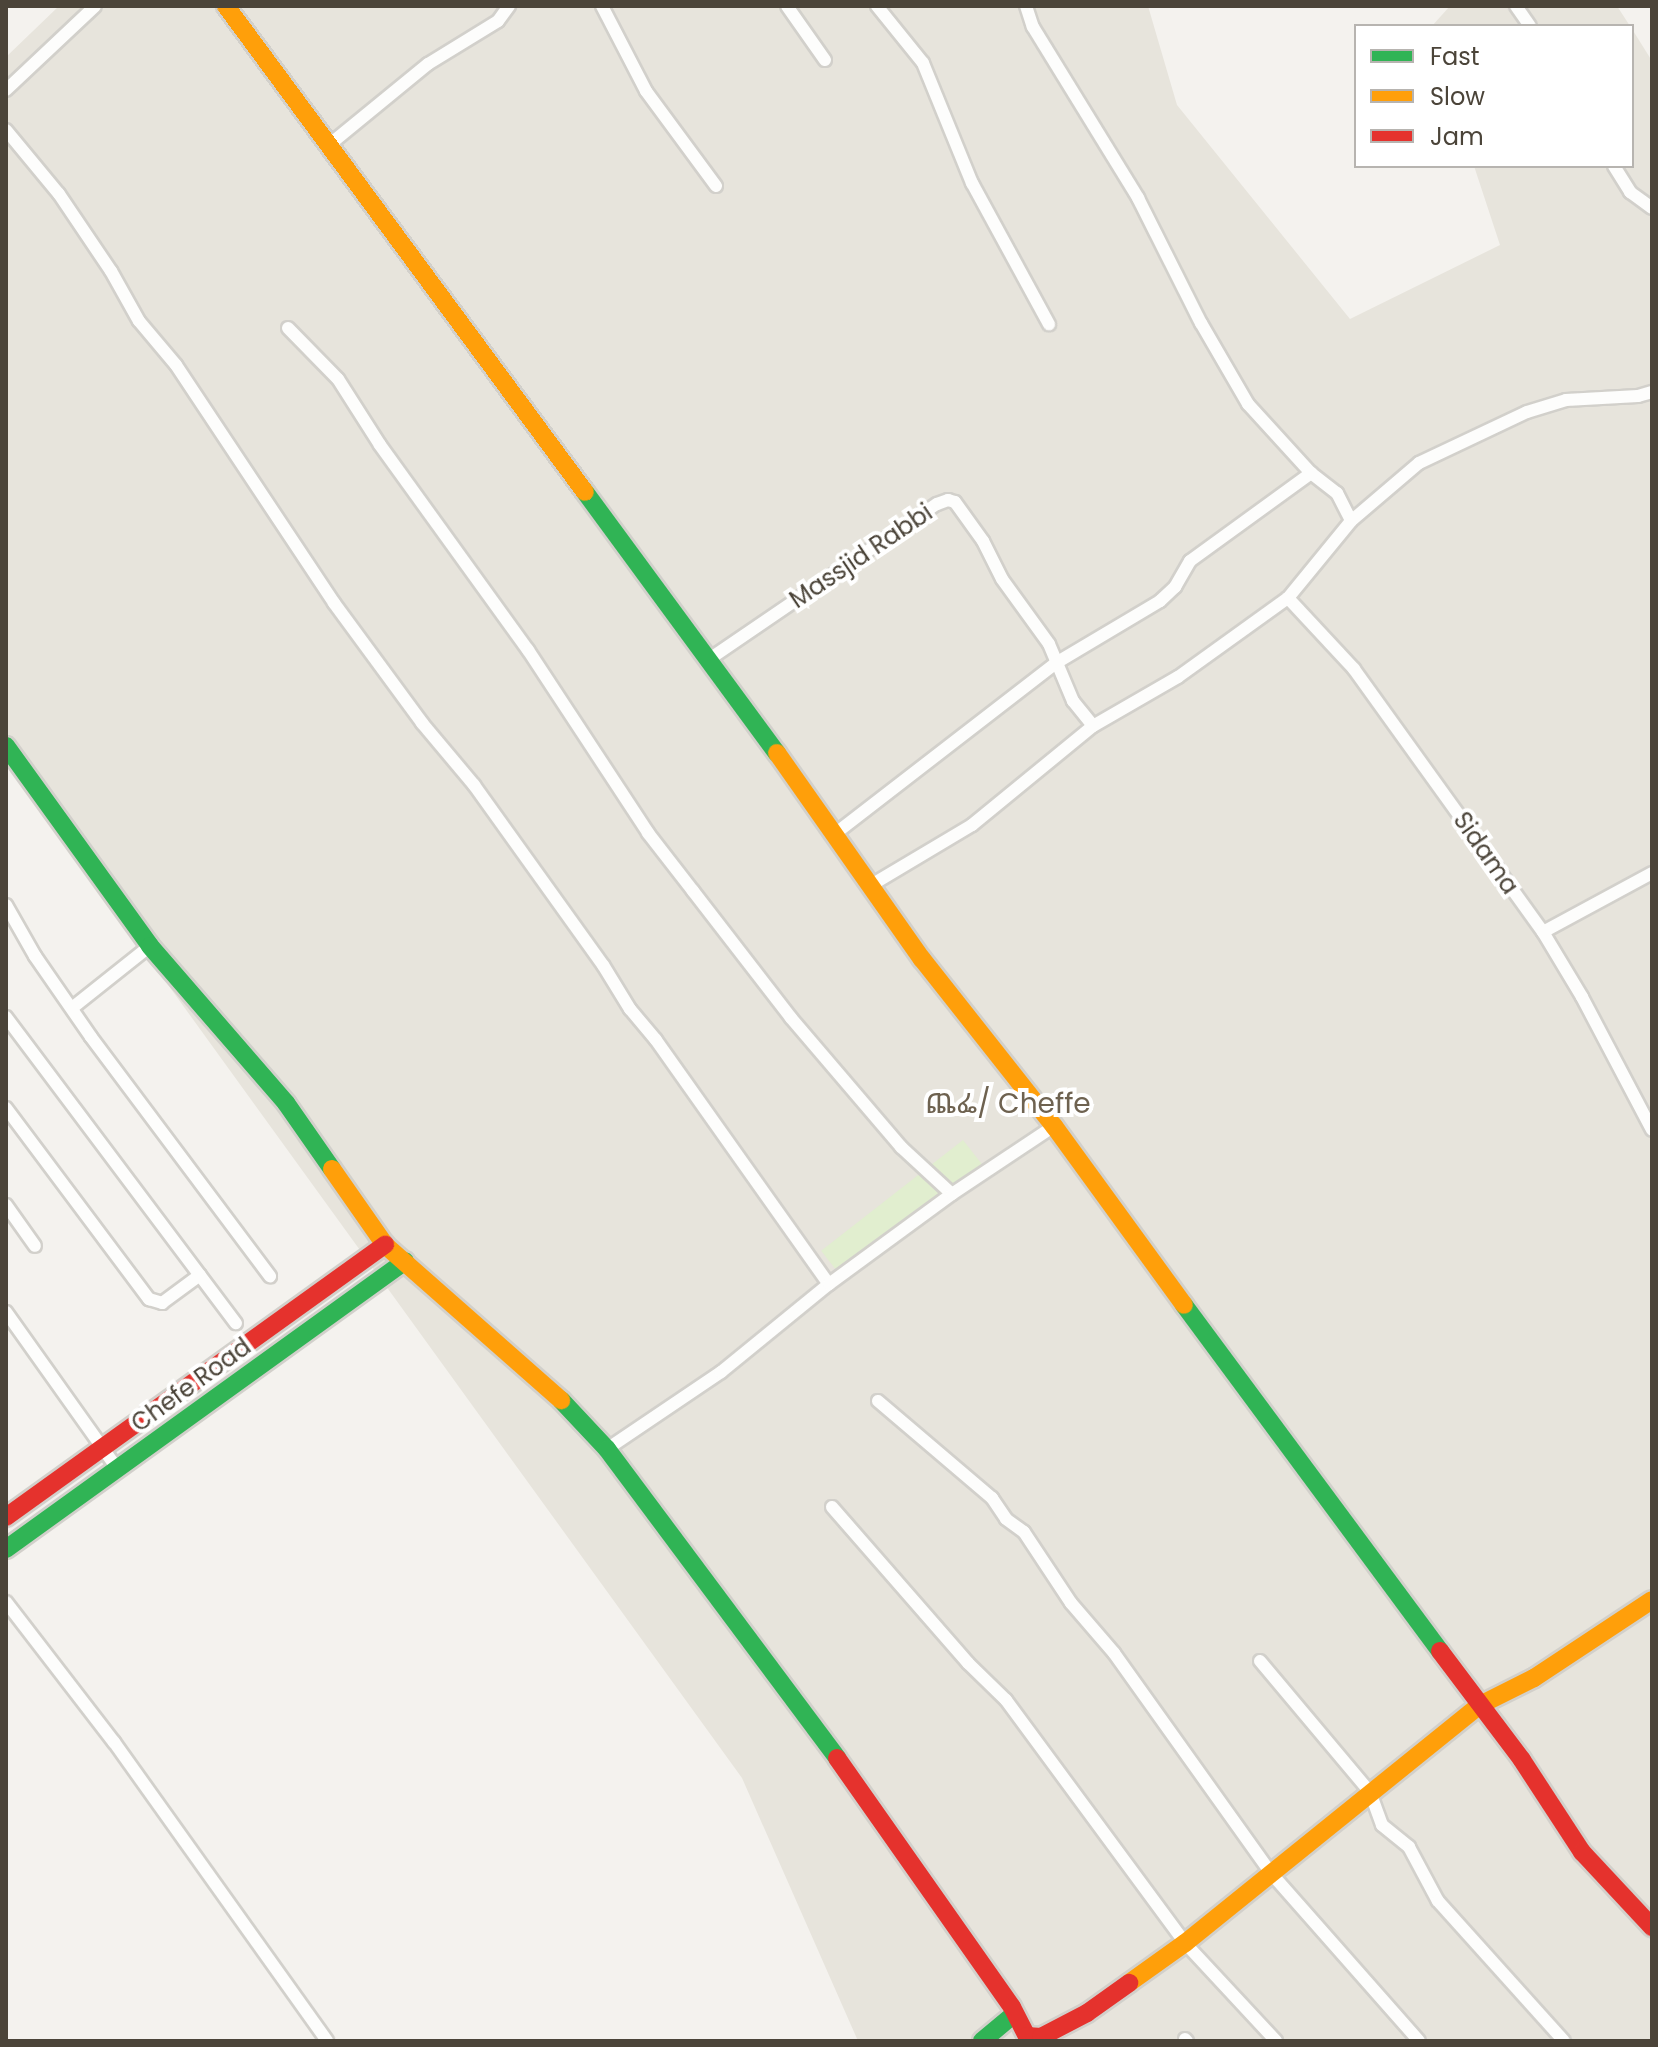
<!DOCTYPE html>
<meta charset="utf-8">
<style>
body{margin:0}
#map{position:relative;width:1658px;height:2047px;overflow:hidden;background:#f4f2ee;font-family:Poppins,"Noto Sans Ethiopic",sans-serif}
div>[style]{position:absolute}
.residential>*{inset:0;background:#e7e4dc}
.green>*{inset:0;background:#e1eecf;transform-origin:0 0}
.roads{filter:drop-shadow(2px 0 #d2d0cb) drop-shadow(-2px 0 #d2d0cb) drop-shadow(0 2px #d2d0cb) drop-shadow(0 -2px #d2d0cb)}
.street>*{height:12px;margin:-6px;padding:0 6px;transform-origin:6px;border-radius:6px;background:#fdfdfc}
.fast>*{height:18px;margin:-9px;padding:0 9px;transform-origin:9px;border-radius:9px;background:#30b455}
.slow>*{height:18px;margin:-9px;padding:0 9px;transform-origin:9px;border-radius:9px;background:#ff9f0a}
.jam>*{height:18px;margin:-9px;padding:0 9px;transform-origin:9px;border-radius:9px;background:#e5322d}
span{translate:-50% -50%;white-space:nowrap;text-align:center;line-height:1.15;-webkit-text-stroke:8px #fff;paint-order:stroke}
.street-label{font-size:24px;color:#4b4439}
.quarter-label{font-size:28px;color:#6e6250}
.frame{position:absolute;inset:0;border:8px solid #4b4439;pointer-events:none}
.legend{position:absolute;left:1354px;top:24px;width:280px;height:144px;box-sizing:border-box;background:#fff;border:2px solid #b7b4b0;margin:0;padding:10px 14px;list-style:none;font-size:24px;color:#4b4439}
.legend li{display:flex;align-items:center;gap:16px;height:40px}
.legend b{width:40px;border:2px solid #b7b4b0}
</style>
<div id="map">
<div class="residential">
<div style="clip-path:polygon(59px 6px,1148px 6px,1177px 105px,1350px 319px,1500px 245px,1474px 166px,1632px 166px,1632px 29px,1652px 61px,1652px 2041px,858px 2041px,742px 1778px,6px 761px,6px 57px)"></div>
<div style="clip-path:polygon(1450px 6px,1617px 6px,1630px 26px,1432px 26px)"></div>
</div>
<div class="green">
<div style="left:963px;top:1140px;width:33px;height:180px;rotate:52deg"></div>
</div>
<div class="roads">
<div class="street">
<div style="left:602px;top:6px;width:96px;rotate:62.6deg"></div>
<div style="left:646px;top:91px;width:118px;rotate:53.6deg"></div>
<div style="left:787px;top:6px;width:66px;rotate:54.9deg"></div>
<div style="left:877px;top:6px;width:73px;rotate:51.1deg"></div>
<div style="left:923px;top:63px;width:130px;rotate:67.8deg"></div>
<div style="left:972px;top:183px;width:161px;rotate:61.4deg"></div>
<div style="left:1026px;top:6px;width:22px;rotate:72deg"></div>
<div style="left:1033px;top:27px;width:201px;rotate:58.4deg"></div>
<div style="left:1138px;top:198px;width:140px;rotate:63.3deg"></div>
<div style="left:1201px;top:323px;width:94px;rotate:59.9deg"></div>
<div style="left:1248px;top:404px;width:93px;rotate:47.6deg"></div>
<div style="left:1311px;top:473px;width:33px;rotate:38deg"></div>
<div style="left:1337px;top:493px;width:31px;rotate:63deg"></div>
<div style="left:1516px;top:6px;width:24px;rotate:55deg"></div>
<div style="left:6px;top:90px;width:122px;rotate:-43.3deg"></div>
<div style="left:6px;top:130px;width:83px;rotate:50.4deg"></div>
<div style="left:59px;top:194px;width:93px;rotate:56deg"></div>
<div style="left:111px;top:271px;width:57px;rotate:60.8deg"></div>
<div style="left:139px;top:321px;width:57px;rotate:49.9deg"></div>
<div style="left:176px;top:365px;width:286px;rotate:56.4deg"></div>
<div style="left:334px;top:603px;width:149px;rotate:53.7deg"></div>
<div style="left:422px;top:723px;width:81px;rotate:50deg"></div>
<div style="left:474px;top:785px;width:221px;rotate:54.4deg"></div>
<div style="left:603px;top:965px;width:52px;rotate:58.5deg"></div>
<div style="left:630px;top:1009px;width:40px;rotate:50deg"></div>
<div style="left:656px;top:1040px;width:299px;rotate:54.7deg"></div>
<div style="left:329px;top:145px;width:128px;rotate:-39.3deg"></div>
<div style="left:428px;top:64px;width:82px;rotate:-31.6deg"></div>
<div style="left:498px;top:21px;width:19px;rotate:-54deg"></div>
<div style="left:1614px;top:166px;width:31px;rotate:58deg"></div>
<div style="left:1630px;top:192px;width:27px;rotate:36deg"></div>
<div style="left:288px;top:328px;width:71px;rotate:45.6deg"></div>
<div style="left:338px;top:379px;width:78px;rotate:57.5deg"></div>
<div style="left:380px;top:445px;width:253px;rotate:54.2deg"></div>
<div style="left:528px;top:650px;width:219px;rotate:56.7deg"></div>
<div style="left:648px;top:833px;width:73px;rotate:52.2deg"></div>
<div style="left:693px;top:891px;width:160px;rotate:52.3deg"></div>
<div style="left:791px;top:1018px;width:170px;rotate:49.5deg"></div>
<div style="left:901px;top:1147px;width:69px;rotate:42.7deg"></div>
<div style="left:1288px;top:598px;width:97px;rotate:47.1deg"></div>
<div style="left:1354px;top:669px;width:324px;rotate:54.3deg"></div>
<div style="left:1543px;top:932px;width:76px;rotate:59deg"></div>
<div style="left:1582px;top:997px;width:150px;rotate:62.2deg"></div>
<div style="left:708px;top:660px;width:277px;rotate:-34.3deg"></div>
<div style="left:937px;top:504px;width:12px;rotate:-20deg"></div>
<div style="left:948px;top:500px;width:7px;rotate:16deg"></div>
<div style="left:955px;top:502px;width:48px;rotate:54.3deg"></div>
<div style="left:983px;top:541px;width:42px;rotate:63.4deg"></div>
<div style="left:1002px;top:579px;width:80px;rotate:54.1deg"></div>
<div style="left:1049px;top:644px;width:62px;rotate:67.2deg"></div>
<div style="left:1073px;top:701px;width:32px;rotate:51deg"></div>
<div style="left:836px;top:833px;width:278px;rotate:-37.7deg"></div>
<div style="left:1056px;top:663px;width:121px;rotate:-30.8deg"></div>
<div style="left:1160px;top:601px;width:21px;rotate:-43deg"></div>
<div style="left:1175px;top:587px;width:30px;rotate:-60deg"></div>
<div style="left:1190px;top:561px;width:150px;rotate:-36deg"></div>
<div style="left:873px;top:884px;width:115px;rotate:-30.8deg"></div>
<div style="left:972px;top:825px;width:156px;rotate:-39.3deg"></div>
<div style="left:1093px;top:726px;width:98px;rotate:-30deg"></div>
<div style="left:1178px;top:677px;width:135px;rotate:-35.7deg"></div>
<div style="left:1288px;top:598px;width:99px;rotate:-50.7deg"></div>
<div style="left:1351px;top:521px;width:89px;rotate:-40.5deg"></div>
<div style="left:1419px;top:463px;width:119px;rotate:-25.3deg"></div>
<div style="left:1527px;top:412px;width:41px;rotate:-17.1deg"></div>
<div style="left:1566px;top:400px;width:72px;rotate:-3.2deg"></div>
<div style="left:1638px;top:396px;width:15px;rotate:-16deg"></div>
<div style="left:6px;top:905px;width:59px;rotate:60.4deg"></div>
<div style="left:35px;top:956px;width:98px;rotate:55.3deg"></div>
<div style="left:91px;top:1037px;width:299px;rotate:53.2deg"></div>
<div style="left:1543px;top:932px;width:124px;rotate:-28.4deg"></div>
<div style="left:72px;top:1008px;width:100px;rotate:-38.5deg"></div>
<div style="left:6px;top:1017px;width:383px;rotate:53.1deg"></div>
<div style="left:6px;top:1108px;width:239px;rotate:53.2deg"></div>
<div style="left:149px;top:1299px;width:14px;rotate:17deg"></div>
<div style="left:162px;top:1303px;width:47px;rotate:-36.4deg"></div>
<div style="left:6px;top:1205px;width:50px;rotate:54.7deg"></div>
<div style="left:6px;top:1312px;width:191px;rotate:54.6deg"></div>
<div style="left:878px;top:1401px;width:150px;rotate:40.4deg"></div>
<div style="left:992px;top:1498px;width:25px;rotate:56deg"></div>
<div style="left:1006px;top:1519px;width:22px;rotate:36deg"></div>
<div style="left:1024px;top:1532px;width:85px;rotate:56.5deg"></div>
<div style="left:1071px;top:1603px;width:66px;rotate:49.3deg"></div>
<div style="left:1114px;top:1653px;width:269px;rotate:54.5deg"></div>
<div style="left:1270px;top:1872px;width:225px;rotate:48.6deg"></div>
<div style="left:607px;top:1449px;width:138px;rotate:-34deg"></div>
<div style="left:721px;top:1372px;width:139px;rotate:-39.2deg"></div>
<div style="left:829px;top:1284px;width:152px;rotate:-36.2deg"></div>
<div style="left:952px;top:1194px;width:123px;rotate:-33.7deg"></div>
<div style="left:832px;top:1507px;width:207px;rotate:48.9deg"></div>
<div style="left:968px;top:1663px;width:53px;rotate:44.2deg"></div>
<div style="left:1006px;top:1700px;width:302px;rotate:53.6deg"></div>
<div style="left:1185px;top:1943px;width:134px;rotate:47.1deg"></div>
<div style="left:6px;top:1602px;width:177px;rotate:52.4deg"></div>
<div style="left:114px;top:1742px;width:367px;rotate:54.5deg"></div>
<div style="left:1260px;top:1661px;width:171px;rotate:50deg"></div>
<div style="left:1370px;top:1792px;width:35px;rotate:70deg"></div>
<div style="left:1382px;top:1825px;width:35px;rotate:39deg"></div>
<div style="left:1409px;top:1847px;width:61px;rotate:61.8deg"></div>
<div style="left:1438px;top:1901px;width:188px;rotate:48deg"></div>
<div style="left:1185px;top:2039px;width:3px;rotate:45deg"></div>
</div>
<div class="fast">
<div style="left:585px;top:492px;width:324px;rotate:53.7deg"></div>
<div style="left:6px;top:746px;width:246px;rotate:54.2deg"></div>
<div style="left:150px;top:946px;width:208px;rotate:49.1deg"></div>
<div style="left:286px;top:1103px;width:80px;rotate:55.1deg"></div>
<div style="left:1184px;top:1305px;width:430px;rotate:53.5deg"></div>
<div style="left:561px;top:1400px;width:67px;rotate:46.8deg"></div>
<div style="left:607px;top:1449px;width:385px;rotate:53.3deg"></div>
<div style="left:6px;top:1549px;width:492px;rotate:-35.8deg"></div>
<div style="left:982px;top:2041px;width:40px;rotate:-40deg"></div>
</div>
<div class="slow">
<div style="left:226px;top:6px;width:604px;rotate:53.55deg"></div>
<div style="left:777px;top:753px;width:252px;rotate:54.9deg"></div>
<div style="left:922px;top:959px;width:213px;rotate:51.7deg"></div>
<div style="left:1054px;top:1126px;width:221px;rotate:54deg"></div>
<div style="left:332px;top:1169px;width:93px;rotate:55.1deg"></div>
<div style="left:385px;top:1245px;width:235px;rotate:41.4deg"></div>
<div style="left:1129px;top:1983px;width:69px;rotate:-35.5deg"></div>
<div style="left:1185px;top:1943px;width:379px;rotate:-38.9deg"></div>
<div style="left:1480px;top:1705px;width:60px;rotate:-26.6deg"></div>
<div style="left:1534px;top:1678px;width:141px;rotate:-33.5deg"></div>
</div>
<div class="jam">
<div style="left:6px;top:1517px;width:467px;rotate:-35.7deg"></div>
<div style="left:1440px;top:1651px;width:136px;rotate:53deg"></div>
<div style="left:1522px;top:1760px;width:110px;rotate:56.9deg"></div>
<div style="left:1582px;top:1852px;width:103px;rotate:47deg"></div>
<div style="left:837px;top:1758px;width:304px;rotate:54.9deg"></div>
<div style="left:1012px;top:2007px;width:33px;rotate:63deg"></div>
<div style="left:1027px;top:2036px;width:14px;rotate:4deg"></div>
<div style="left:1041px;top:2037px;width:52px;rotate:-27.6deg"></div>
<div style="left:1087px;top:2013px;width:52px;rotate:-35.5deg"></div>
</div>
</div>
<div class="street-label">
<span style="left:861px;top:556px;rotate:-34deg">Massjid Rabbi</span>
<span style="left:1486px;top:853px;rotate:55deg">Sidama</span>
<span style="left:191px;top:1385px;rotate:-36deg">Chefe Road</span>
</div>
<div class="quarter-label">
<span style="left:1008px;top:1104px">ጨፌ/ Cheffe</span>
</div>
<div class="frame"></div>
<ul class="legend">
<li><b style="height:10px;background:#30b455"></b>Fast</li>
<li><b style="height:10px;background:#ff9f0a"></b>Slow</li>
<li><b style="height:10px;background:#e5322d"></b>Jam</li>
</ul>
</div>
